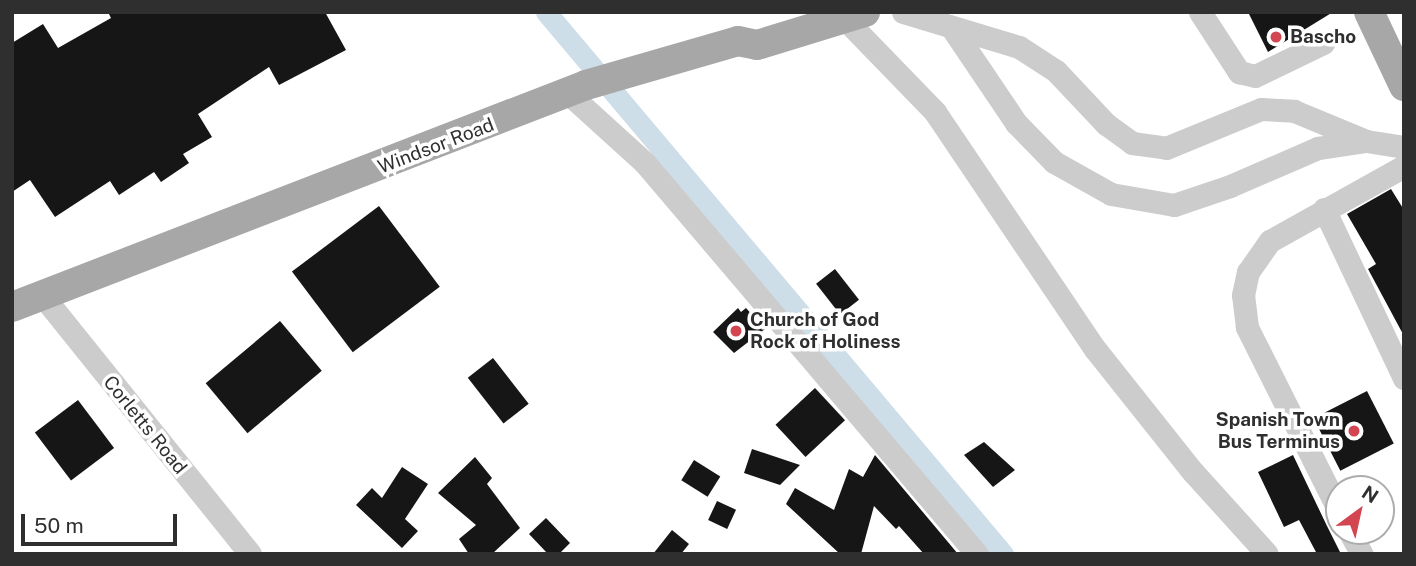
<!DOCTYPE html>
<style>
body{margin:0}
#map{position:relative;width:1416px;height:566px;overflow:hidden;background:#fff;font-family:"Public Sans",sans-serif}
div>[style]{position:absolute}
.canal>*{height:21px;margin:-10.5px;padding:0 10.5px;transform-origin:10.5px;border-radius:10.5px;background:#cddee9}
.building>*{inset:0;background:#161616;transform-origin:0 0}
.minor>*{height:23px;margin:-11.5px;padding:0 11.5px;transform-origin:11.5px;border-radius:11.5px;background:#ccc}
.major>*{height:30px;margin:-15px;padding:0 15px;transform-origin:15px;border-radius:15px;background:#a7a7a7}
.dots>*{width:19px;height:19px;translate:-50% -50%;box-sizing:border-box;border:4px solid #fff;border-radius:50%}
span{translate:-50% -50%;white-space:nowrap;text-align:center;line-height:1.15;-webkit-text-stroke:7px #fff;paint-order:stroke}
.poi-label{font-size:19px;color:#2f2f2f;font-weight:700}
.left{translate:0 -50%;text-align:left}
.right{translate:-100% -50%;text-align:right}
.street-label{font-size:19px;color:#2f2f2f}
.frame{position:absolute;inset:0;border:14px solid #2f2f2f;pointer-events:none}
.north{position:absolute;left:1325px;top:475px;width:70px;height:70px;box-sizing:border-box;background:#fff;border:2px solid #acacac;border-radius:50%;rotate:33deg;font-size:19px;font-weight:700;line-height:28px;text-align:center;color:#2f2f2f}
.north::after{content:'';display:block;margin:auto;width:24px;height:32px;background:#d34550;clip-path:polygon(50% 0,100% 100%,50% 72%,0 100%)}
.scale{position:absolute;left:21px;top:514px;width:156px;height:32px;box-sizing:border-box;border:4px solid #2f2f2f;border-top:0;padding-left:9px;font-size:21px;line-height:24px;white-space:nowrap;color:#2f2f2f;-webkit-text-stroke:5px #fff;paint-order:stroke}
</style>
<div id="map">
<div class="canal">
<div style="left:546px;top:12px;width:709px;rotate:49.86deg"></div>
</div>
<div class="building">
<div style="clip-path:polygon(108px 12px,325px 12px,346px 50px,279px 85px,269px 67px,198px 114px,212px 137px,183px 154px,189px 163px,161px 182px,154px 172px,119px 195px,110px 181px,55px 217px,30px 180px,12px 192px,12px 43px,43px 24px,58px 48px,111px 18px)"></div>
<div style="clip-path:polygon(1248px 12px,1333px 12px,1268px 52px)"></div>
<div style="clip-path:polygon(1391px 189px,1404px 210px,1404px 336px,1368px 269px,1376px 264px,1347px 214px)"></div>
<div style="left:379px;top:206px;width:101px;height:109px;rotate:53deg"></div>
<div style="left:835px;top:269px;width:39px;height:24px;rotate:52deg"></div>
<div style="clip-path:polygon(738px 308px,741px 312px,746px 308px,765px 329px,734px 353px,713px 332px)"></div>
<div style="left:280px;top:321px;width:65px;height:97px;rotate:50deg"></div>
<div style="left:493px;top:358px;width:58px;height:32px;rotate:52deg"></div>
<div style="left:815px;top:388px;width:44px;height:54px;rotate:47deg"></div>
<div style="left:1367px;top:391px;width:59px;height:60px;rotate:63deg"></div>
<div style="left:78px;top:400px;width:60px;height:54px;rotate:53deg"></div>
<div style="clip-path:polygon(984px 442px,1015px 470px,993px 487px,964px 455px)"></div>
<div style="clip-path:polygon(752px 449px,800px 465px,780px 485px,744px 473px)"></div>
<div style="clip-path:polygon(875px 455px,958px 554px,924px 554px,899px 526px,896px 529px,874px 506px,861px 554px,840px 554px,786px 504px,795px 488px,834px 510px,849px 469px,863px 477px)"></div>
<div style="clip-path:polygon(1293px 455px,1327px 526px,1341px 554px,1317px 554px,1299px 520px,1284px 527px,1258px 472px)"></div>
<div style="clip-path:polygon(475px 457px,492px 478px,487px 484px,520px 528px,492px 554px,469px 554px,459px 539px,476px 525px,438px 493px)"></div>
<div style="left:694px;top:460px;width:31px;height:24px;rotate:32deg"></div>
<div style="clip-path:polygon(402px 467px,428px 484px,405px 519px,418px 531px,402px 548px,356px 505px,372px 488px,382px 498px)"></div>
<div style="left:717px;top:501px;width:21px;height:21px;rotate:25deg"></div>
<div style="clip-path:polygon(546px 518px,570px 543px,559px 554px,548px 554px,529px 534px)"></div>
<div style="clip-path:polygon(672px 530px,689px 544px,681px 554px,653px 554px)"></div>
</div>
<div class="minor">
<div style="left:903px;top:12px;width:121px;rotate:16.8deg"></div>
<div style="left:1019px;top:47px;width:44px;rotate:33deg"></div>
<div style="left:1056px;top:71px;width:73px;rotate:46.7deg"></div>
<div style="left:1106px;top:124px;width:32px;rotate:36deg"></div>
<div style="left:1132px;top:143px;width:34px;rotate:8deg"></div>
<div style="left:1166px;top:148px;width:103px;rotate:-22.3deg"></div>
<div style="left:1261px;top:109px;width:33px;rotate:3deg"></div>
<div style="left:1294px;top:111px;width:78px;rotate:22.6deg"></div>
<div style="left:1200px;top:12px;width:72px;rotate:57deg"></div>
<div style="left:1239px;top:72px;width:16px;rotate:14deg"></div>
<div style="left:1255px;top:76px;width:76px;rotate:-25.9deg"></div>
<div style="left:844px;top:18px;width:131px;rotate:45.9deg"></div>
<div style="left:935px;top:112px;width:286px;rotate:56deg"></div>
<div style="left:1095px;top:349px;width:157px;rotate:51.5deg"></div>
<div style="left:1193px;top:472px;width:110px;rotate:47.9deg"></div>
<div style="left:952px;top:28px;width:115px;rotate:56deg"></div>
<div style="left:1016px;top:123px;width:54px;rotate:45.7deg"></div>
<div style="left:1054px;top:162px;width:65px;rotate:29.3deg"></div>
<div style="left:1111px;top:194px;width:64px;rotate:9.9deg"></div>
<div style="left:1174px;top:205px;width:59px;rotate:-18.7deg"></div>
<div style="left:1230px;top:186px;width:96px;rotate:-23.4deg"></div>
<div style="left:1318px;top:148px;width:49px;rotate:-8.3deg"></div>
<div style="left:1366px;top:141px;width:38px;rotate:9deg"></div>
<div style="left:569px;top:94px;width:103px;rotate:42.2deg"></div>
<div style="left:645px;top:163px;width:513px;rotate:49.67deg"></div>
<div style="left:1324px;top:209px;width:187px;rotate:64.7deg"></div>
<div style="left:42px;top:295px;width:332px;rotate:51.2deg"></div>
<div style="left:1339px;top:511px;width:206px;rotate:-116.6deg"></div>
<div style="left:1247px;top:327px;width:32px;rotate:-97deg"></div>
<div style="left:1243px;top:295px;width:24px;rotate:-78deg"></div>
<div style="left:1248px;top:272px;width:38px;rotate:-55deg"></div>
<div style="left:1270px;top:241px;width:154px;rotate:-29.2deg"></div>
<div style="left:1349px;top:531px;width:26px;rotate:61deg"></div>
</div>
<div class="major">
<div style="left:1369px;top:12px;width:82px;rotate:64.7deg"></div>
<div style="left:12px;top:307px;width:615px;rotate:-21.14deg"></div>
<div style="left:586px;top:85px;width:158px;rotate:-16.1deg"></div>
<div style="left:738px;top:41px;width:19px;rotate:12deg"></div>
<div style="left:757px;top:45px;width:113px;rotate:-17deg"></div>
</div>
<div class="dots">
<div style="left:1276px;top:37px;background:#d34550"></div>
<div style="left:736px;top:331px;background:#d34550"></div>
<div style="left:1354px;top:431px;background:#d34550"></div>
</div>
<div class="poi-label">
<span class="left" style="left:1290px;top:37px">Bascho</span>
<span class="left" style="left:750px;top:331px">Church of God<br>Rock of Holiness</span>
<span class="right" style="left:1340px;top:431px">Spanish Town<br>Bus Terminus</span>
</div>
<div class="street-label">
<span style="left:436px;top:146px;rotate:-21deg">Windsor Road</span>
<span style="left:145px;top:425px;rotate:51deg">Corletts Road</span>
</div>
<div class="frame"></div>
<div class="north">N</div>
<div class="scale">50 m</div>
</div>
